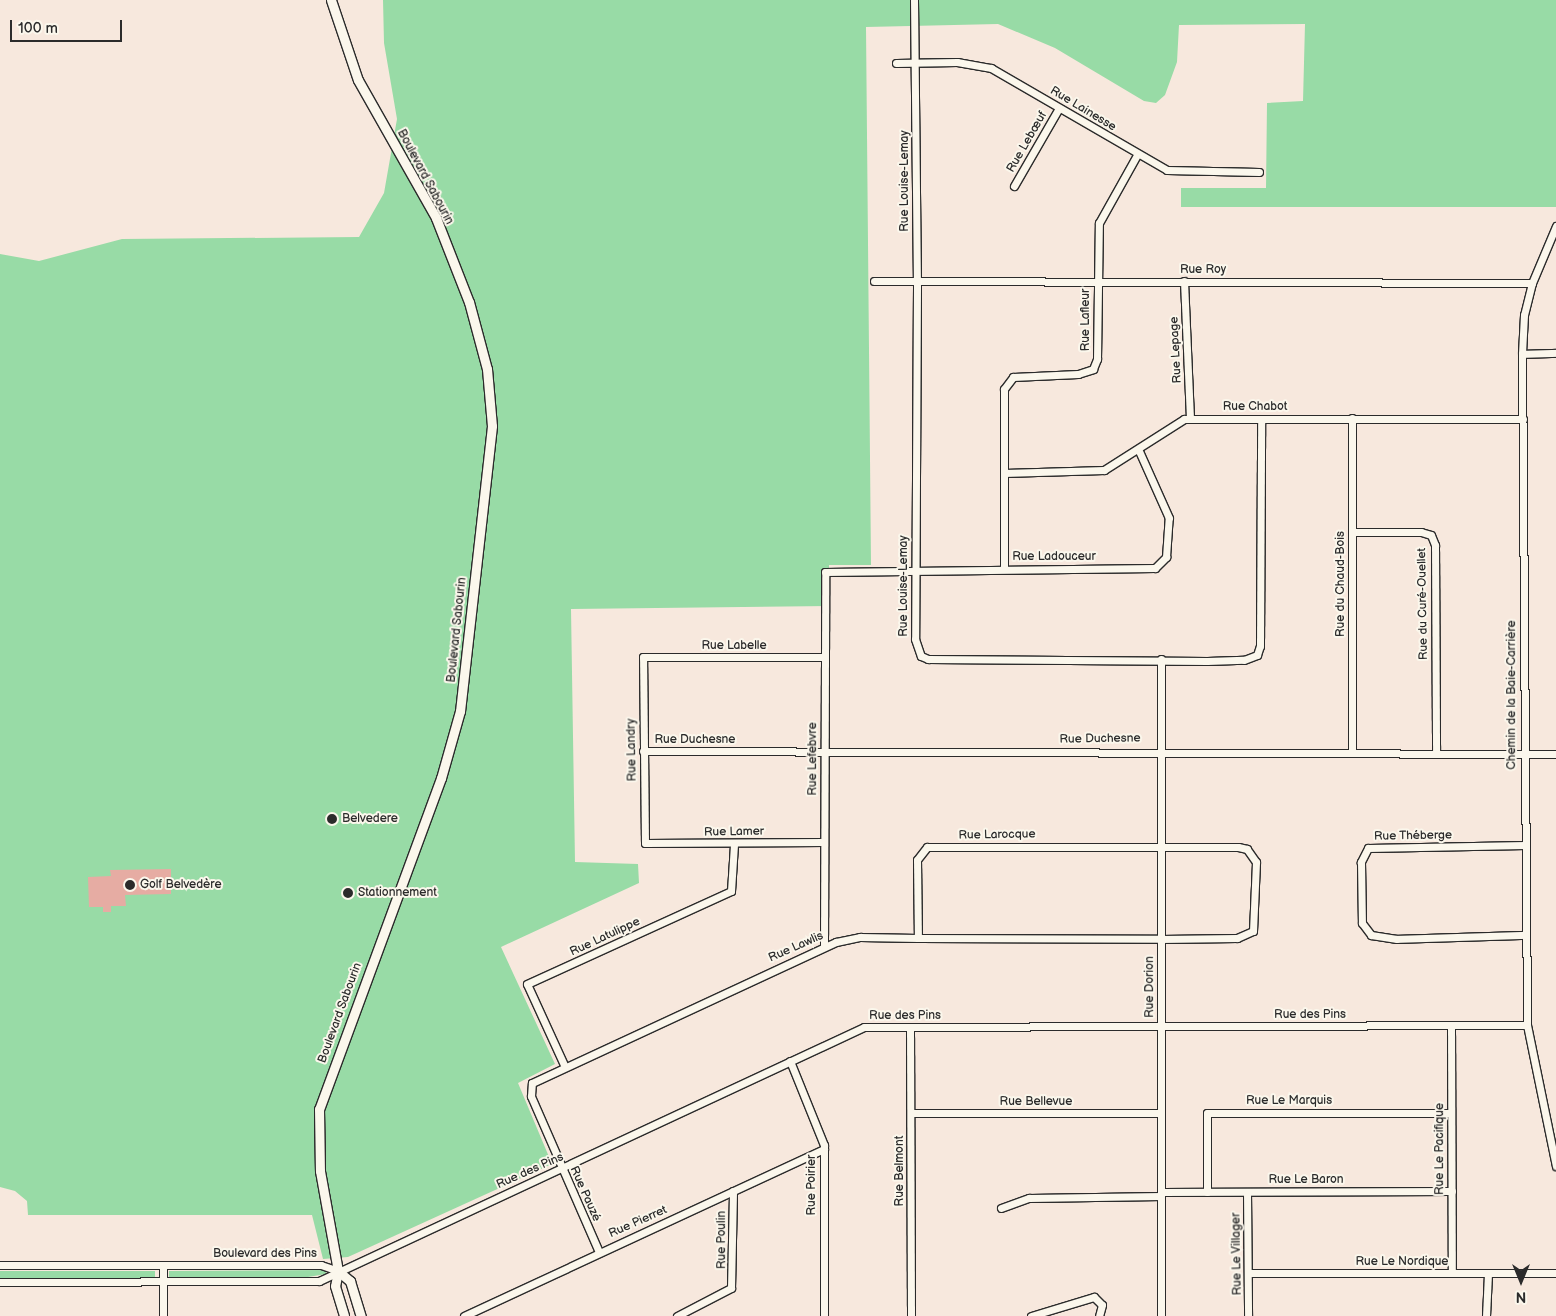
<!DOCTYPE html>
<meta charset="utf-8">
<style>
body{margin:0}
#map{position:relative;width:1556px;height:1316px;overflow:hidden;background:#f7e8dd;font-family:"Balsamiq Sans",sans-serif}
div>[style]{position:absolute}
.green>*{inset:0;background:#98dba6;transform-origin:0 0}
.building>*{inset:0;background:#e6aca3}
.roads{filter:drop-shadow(1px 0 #2b2b2b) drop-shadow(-1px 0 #2b2b2b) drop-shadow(0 1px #2b2b2b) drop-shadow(0 -1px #2b2b2b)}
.minor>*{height:7px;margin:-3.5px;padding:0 3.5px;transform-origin:3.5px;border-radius:3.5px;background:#fbf7ec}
.tertiary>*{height:9px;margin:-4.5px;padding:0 4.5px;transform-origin:4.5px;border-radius:4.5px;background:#fbf7ec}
.dots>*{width:14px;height:14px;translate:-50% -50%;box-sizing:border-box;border:2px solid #fbf7ec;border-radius:50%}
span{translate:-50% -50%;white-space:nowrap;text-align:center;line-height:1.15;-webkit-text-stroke:4px #fbf7ec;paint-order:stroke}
.street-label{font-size:12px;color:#2b2b2b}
.poi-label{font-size:12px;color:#2b2b2b}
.left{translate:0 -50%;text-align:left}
.north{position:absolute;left:1496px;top:1256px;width:50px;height:50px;-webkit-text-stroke:4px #fbf7ec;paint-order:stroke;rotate:180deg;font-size:14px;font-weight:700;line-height:20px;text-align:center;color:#2b2b2b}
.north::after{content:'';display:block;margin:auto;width:18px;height:22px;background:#2b2b2b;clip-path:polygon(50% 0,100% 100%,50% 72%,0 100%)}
.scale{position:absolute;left:10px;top:20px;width:112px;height:22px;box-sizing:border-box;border:2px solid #2b2b2b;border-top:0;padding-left:6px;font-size:15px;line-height:18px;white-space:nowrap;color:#2b2b2b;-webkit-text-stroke:4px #fbf7ec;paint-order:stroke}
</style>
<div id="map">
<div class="green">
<div style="clip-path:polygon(383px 0,1556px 0,1556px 207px,1181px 207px,1181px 188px,1266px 188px,1267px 103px,1303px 101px,1305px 24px,1179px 25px,1177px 62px,1165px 95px,1156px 103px,1144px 101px,1055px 48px,998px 24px,866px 27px,871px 565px,829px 565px,829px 606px,571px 609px,575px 862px,638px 864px,639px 883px,501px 947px,555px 1064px,518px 1083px,552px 1164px,348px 1257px,323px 1259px,312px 1215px,28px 1215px,27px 1201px,15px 1191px,0 1187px,0 254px,39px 261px,122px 239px,359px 237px,384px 193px,397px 119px,384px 43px)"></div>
<div style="clip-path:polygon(326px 1270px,326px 1274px,302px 1278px,169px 1278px,169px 1271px)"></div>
<div style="left:0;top:1271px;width:155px;height:7px"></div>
</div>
<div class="building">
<div style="clip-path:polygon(171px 869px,171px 894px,125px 895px,126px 906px,111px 906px,111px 912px,103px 912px,103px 907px,89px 907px,88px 877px,111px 876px,110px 870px)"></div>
</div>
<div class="roads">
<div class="minor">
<div style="left:914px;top:0;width:287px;rotate:89.4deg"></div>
<div style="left:917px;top:287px;width:352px;rotate:90.3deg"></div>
<div style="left:915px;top:639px;width:18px;rotate:71deg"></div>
<div style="left:921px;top:656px;width:8px;rotate:23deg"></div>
<div style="left:928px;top:659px;width:279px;rotate:0.4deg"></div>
<div style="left:1207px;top:661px;width:37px;rotate:-2deg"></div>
<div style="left:1244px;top:660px;width:14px;rotate:-21deg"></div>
<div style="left:1257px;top:655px;width:9px;rotate:-72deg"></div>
<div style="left:1260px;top:646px;width:227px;rotate:-89.7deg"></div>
<div style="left:896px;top:63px;width:61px;rotate:-0.9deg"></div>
<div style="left:957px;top:62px;width:35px;rotate:10deg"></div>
<div style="left:991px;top:68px;width:203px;rotate:30.1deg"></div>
<div style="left:1167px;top:170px;width:92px;rotate:1.2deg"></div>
<div style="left:1014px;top:186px;width:90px;rotate:-60deg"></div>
<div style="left:1556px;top:226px;width:62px;rotate:112.8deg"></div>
<div style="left:1532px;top:283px;width:33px;rotate:104deg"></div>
<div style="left:1524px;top:315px;width:39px;rotate:93deg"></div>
<div style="left:1522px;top:354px;width:671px;rotate:89.57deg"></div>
<div style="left:1527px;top:1025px;width:144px;rotate:78.4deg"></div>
<div style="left:874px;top:281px;width:658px;rotate:0.17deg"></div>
<div style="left:1184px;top:281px;width:137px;rotate:87.5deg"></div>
<div style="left:1522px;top:354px;width:34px;rotate:-2deg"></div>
<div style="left:1352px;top:418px;width:333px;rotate:90deg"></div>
<div style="left:1004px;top:473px;width:100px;rotate:-1.7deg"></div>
<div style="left:1104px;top:470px;width:95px;rotate:-32.5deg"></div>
<div style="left:1184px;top:419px;width:339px"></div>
<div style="left:1352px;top:532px;width:69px"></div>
<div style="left:1421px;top:532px;width:10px;rotate:17deg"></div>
<div style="left:1431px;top:535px;width:11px;rotate:68deg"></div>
<div style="left:1435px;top:545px;width:207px;rotate:89.7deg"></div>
<div style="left:1004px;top:569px;width:180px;rotate:-90deg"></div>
<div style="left:1004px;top:389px;width:15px;rotate:-53deg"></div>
<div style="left:1013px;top:377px;width:65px;rotate:-2.6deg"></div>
<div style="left:1078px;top:374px;width:16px;rotate:-18deg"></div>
<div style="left:1093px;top:369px;width:11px;rotate:-68deg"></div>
<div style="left:1097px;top:359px;width:136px;rotate:-89.2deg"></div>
<div style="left:1099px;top:223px;width:78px;rotate:-60.8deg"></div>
<div style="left:643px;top:751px;width:913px;rotate:0.19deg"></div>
<div style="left:824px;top:842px;width:179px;rotate:179.7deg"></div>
<div style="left:645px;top:843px;width:186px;rotate:-90.6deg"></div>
<div style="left:643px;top:657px;width:181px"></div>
<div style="left:1525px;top:845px;width:157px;rotate:178.9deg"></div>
<div style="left:1368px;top:848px;width:16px;rotate:117deg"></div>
<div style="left:1361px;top:862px;width:61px;rotate:89.1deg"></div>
<div style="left:1362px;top:923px;width:15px;rotate:53deg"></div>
<div style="left:1371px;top:935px;width:26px;rotate:9deg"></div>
<div style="left:1397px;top:939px;width:128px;rotate:-1.8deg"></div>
<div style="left:824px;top:945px;width:373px;rotate:-89.8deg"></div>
<div style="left:825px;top:572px;width:330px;rotate:-0.7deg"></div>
<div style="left:1155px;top:568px;width:16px;rotate:-45deg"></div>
<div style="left:1166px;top:557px;width:39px;rotate:-86deg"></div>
<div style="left:1169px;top:518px;width:73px;rotate:-114.1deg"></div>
<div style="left:1451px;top:1025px;width:248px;rotate:89.8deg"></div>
<div style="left:910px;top:1027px;width:289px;rotate:89.8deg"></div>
<div style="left:790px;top:1061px;width:91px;rotate:68deg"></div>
<div style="left:824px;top:1145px;width:171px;rotate:90deg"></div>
<div style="left:565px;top:1067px;width:91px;rotate:-114.6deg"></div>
<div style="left:527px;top:984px;width:224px;rotate:-24.5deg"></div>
<div style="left:731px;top:891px;width:47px;rotate:-86.3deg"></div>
<div style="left:911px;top:1113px;width:250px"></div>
<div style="left:1161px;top:1192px;width:291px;rotate:-0.2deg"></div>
<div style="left:1207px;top:1192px;width:79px;rotate:-90deg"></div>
<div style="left:1207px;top:1113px;width:244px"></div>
<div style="left:1247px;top:1192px;width:124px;rotate:89.5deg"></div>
<div style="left:1001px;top:1208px;width:30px;rotate:-20deg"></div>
<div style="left:1029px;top:1198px;width:132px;rotate:-0.9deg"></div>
<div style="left:599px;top:1252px;width:170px;rotate:-113.6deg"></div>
<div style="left:531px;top:1096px;width:13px;rotate:-86deg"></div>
<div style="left:532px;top:1083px;width:335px;rotate:-24.9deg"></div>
<div style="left:836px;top:942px;width:25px;rotate:-12deg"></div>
<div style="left:860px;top:937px;width:58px;rotate:1deg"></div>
<div style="left:918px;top:938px;width:243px;rotate:0.2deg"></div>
<div style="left:1161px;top:939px;width:76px;rotate:-0.8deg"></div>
<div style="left:1237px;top:938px;width:17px;rotate:-24deg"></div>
<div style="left:1253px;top:931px;width:69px;rotate:-87.5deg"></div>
<div style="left:1256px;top:862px;width:16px;rotate:-125deg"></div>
<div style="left:1247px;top:849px;width:9px;rotate:-167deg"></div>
<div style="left:1238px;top:847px;width:311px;rotate:180deg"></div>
<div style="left:927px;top:847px;width:16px;rotate:128deg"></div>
<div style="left:917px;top:860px;width:78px;rotate:89.3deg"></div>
<div style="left:0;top:1265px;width:321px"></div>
<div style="left:321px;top:1265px;width:18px;rotate:19deg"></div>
<div style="left:163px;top:1265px;width:51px;rotate:90deg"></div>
<div style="left:1248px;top:1273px;width:308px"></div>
<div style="left:0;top:1282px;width:319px;rotate:-0.2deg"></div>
<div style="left:319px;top:1281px;width:601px;rotate:-24.99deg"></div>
<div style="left:864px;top:1027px;width:663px;rotate:-0.17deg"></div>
<div style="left:464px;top:1316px;width:397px;rotate:-24.9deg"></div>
<div style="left:677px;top:1316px;width:61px;rotate:-27.4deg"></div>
<div style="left:731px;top:1288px;width:97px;rotate:-88.8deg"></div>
<div style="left:1031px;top:1316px;width:66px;rotate:-16.8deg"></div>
<div style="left:1094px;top:1297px;width:11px;rotate:45deg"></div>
<div style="left:1102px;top:1305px;width:11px;rotate:105deg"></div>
<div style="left:1161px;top:1316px;width:657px;rotate:-90deg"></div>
<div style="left:1486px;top:1316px;width:43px;rotate:-87.3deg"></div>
</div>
<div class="tertiary">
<div style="left:331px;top:0;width:84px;rotate:71.4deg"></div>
<div style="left:358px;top:80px;width:159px;rotate:60.5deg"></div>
<div style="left:436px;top:218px;width:90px;rotate:68.6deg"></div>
<div style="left:469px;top:302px;width:69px;rotate:75deg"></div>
<div style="left:487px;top:369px;width:57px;rotate:85deg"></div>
<div style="left:492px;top:426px;width:287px;rotate:96.4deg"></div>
<div style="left:460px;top:711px;width:70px;rotate:105.8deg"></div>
<div style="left:441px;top:778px;width:353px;rotate:110.2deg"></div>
<div style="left:319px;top:1109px;width:62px;rotate:89.1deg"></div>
<div style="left:320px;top:1171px;width:102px;rotate:79.8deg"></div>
<div style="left:338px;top:1271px;width:15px;rotate:101deg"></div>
<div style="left:335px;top:1286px;width:31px;rotate:73deg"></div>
<div style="left:338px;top:1271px;width:16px;rotate:40deg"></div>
<div style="left:350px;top:1281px;width:37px;rotate:73deg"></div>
</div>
</div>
<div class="dots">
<div style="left:332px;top:819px;background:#2b2b2b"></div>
<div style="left:130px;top:885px;background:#2b2b2b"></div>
<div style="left:348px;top:893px;background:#2b2b2b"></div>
</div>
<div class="street-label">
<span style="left:1083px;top:109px;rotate:31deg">Rue Lainesse</span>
<span style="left:1027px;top:142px;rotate:-60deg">Rue Lebœuf</span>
<span style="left:425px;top:177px;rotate:62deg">Boulevard Sabourin</span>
<span style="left:905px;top:181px;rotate:-90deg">Rue Louise-Lemay</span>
<span style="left:1203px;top:270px">Rue Roy</span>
<span style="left:1086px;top:320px;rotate:-90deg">Rue Lafleur</span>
<span style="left:1176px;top:350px;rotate:-93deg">Rue Lepage</span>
<span style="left:1255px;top:407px">Rue Chabot</span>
<span style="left:1054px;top:557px">Rue Ladouceur</span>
<span style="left:1341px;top:584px;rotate:-90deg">Rue du Chaud-Bois</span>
<span style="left:904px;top:586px;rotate:-90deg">Rue Louise-Lemay</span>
<span style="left:1423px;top:604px;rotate:-91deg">Rue du Curé-Ouellet</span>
<span style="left:457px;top:630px;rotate:-84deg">Boulevard Sabourin</span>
<span style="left:734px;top:646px">Rue Labelle</span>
<span style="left:1512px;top:695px;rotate:-90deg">Chemin de la Baie-Carrière</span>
<span style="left:1100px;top:739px;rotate:-1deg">Rue Duchesne</span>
<span style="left:695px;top:740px">Rue Duchesne</span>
<span style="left:632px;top:750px;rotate:-91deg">Rue Landry</span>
<span style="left:813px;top:759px;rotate:-90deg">Rue Lefebvre</span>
<span style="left:734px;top:832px;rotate:-1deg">Rue Lamer</span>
<span style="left:997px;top:835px;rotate:-1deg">Rue Larocque</span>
<span style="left:1413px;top:836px;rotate:-1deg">Rue Théberge</span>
<span style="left:605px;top:937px;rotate:-25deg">Rue Latulippe</span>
<span style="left:796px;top:947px;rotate:-24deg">Rue Lawlis</span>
<span style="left:1150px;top:987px;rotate:-90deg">Rue Dorion</span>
<span style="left:340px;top:1013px;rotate:-70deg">Boulevard Sabourin</span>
<span style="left:1310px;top:1015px">Rue des Pins</span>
<span style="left:905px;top:1016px">Rue des Pins</span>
<span style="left:1289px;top:1101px">Rue Le Marquis</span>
<span style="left:1036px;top:1102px">Rue Bellevue</span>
<span style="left:1440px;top:1149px;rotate:-90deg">Rue Le Pacifique</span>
<span style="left:530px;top:1171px;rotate:-24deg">Rue des Pins</span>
<span style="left:900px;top:1171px;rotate:-90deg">Rue Belmont</span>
<span style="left:1306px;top:1180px">Rue Le Baron</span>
<span style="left:812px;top:1185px;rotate:-90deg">Rue Poirier</span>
<span style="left:585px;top:1194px;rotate:66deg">Rue Pauzé</span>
<span style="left:638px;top:1222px;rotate:-24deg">Rue Pierret</span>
<span style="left:722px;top:1240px;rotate:-90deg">Rue Poulin</span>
<span style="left:265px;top:1254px">Boulevard des Pins</span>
<span style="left:1237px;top:1254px;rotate:-91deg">Rue Le Villager</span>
<span style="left:1402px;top:1262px">Rue Le Nordique</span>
</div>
<div class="poi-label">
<span class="left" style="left:342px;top:819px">Belvedere</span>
<span class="left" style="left:140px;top:885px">Golf Belvedère</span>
<span class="left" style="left:358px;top:893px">Stationnement</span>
</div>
<div class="north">N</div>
<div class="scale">100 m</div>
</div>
